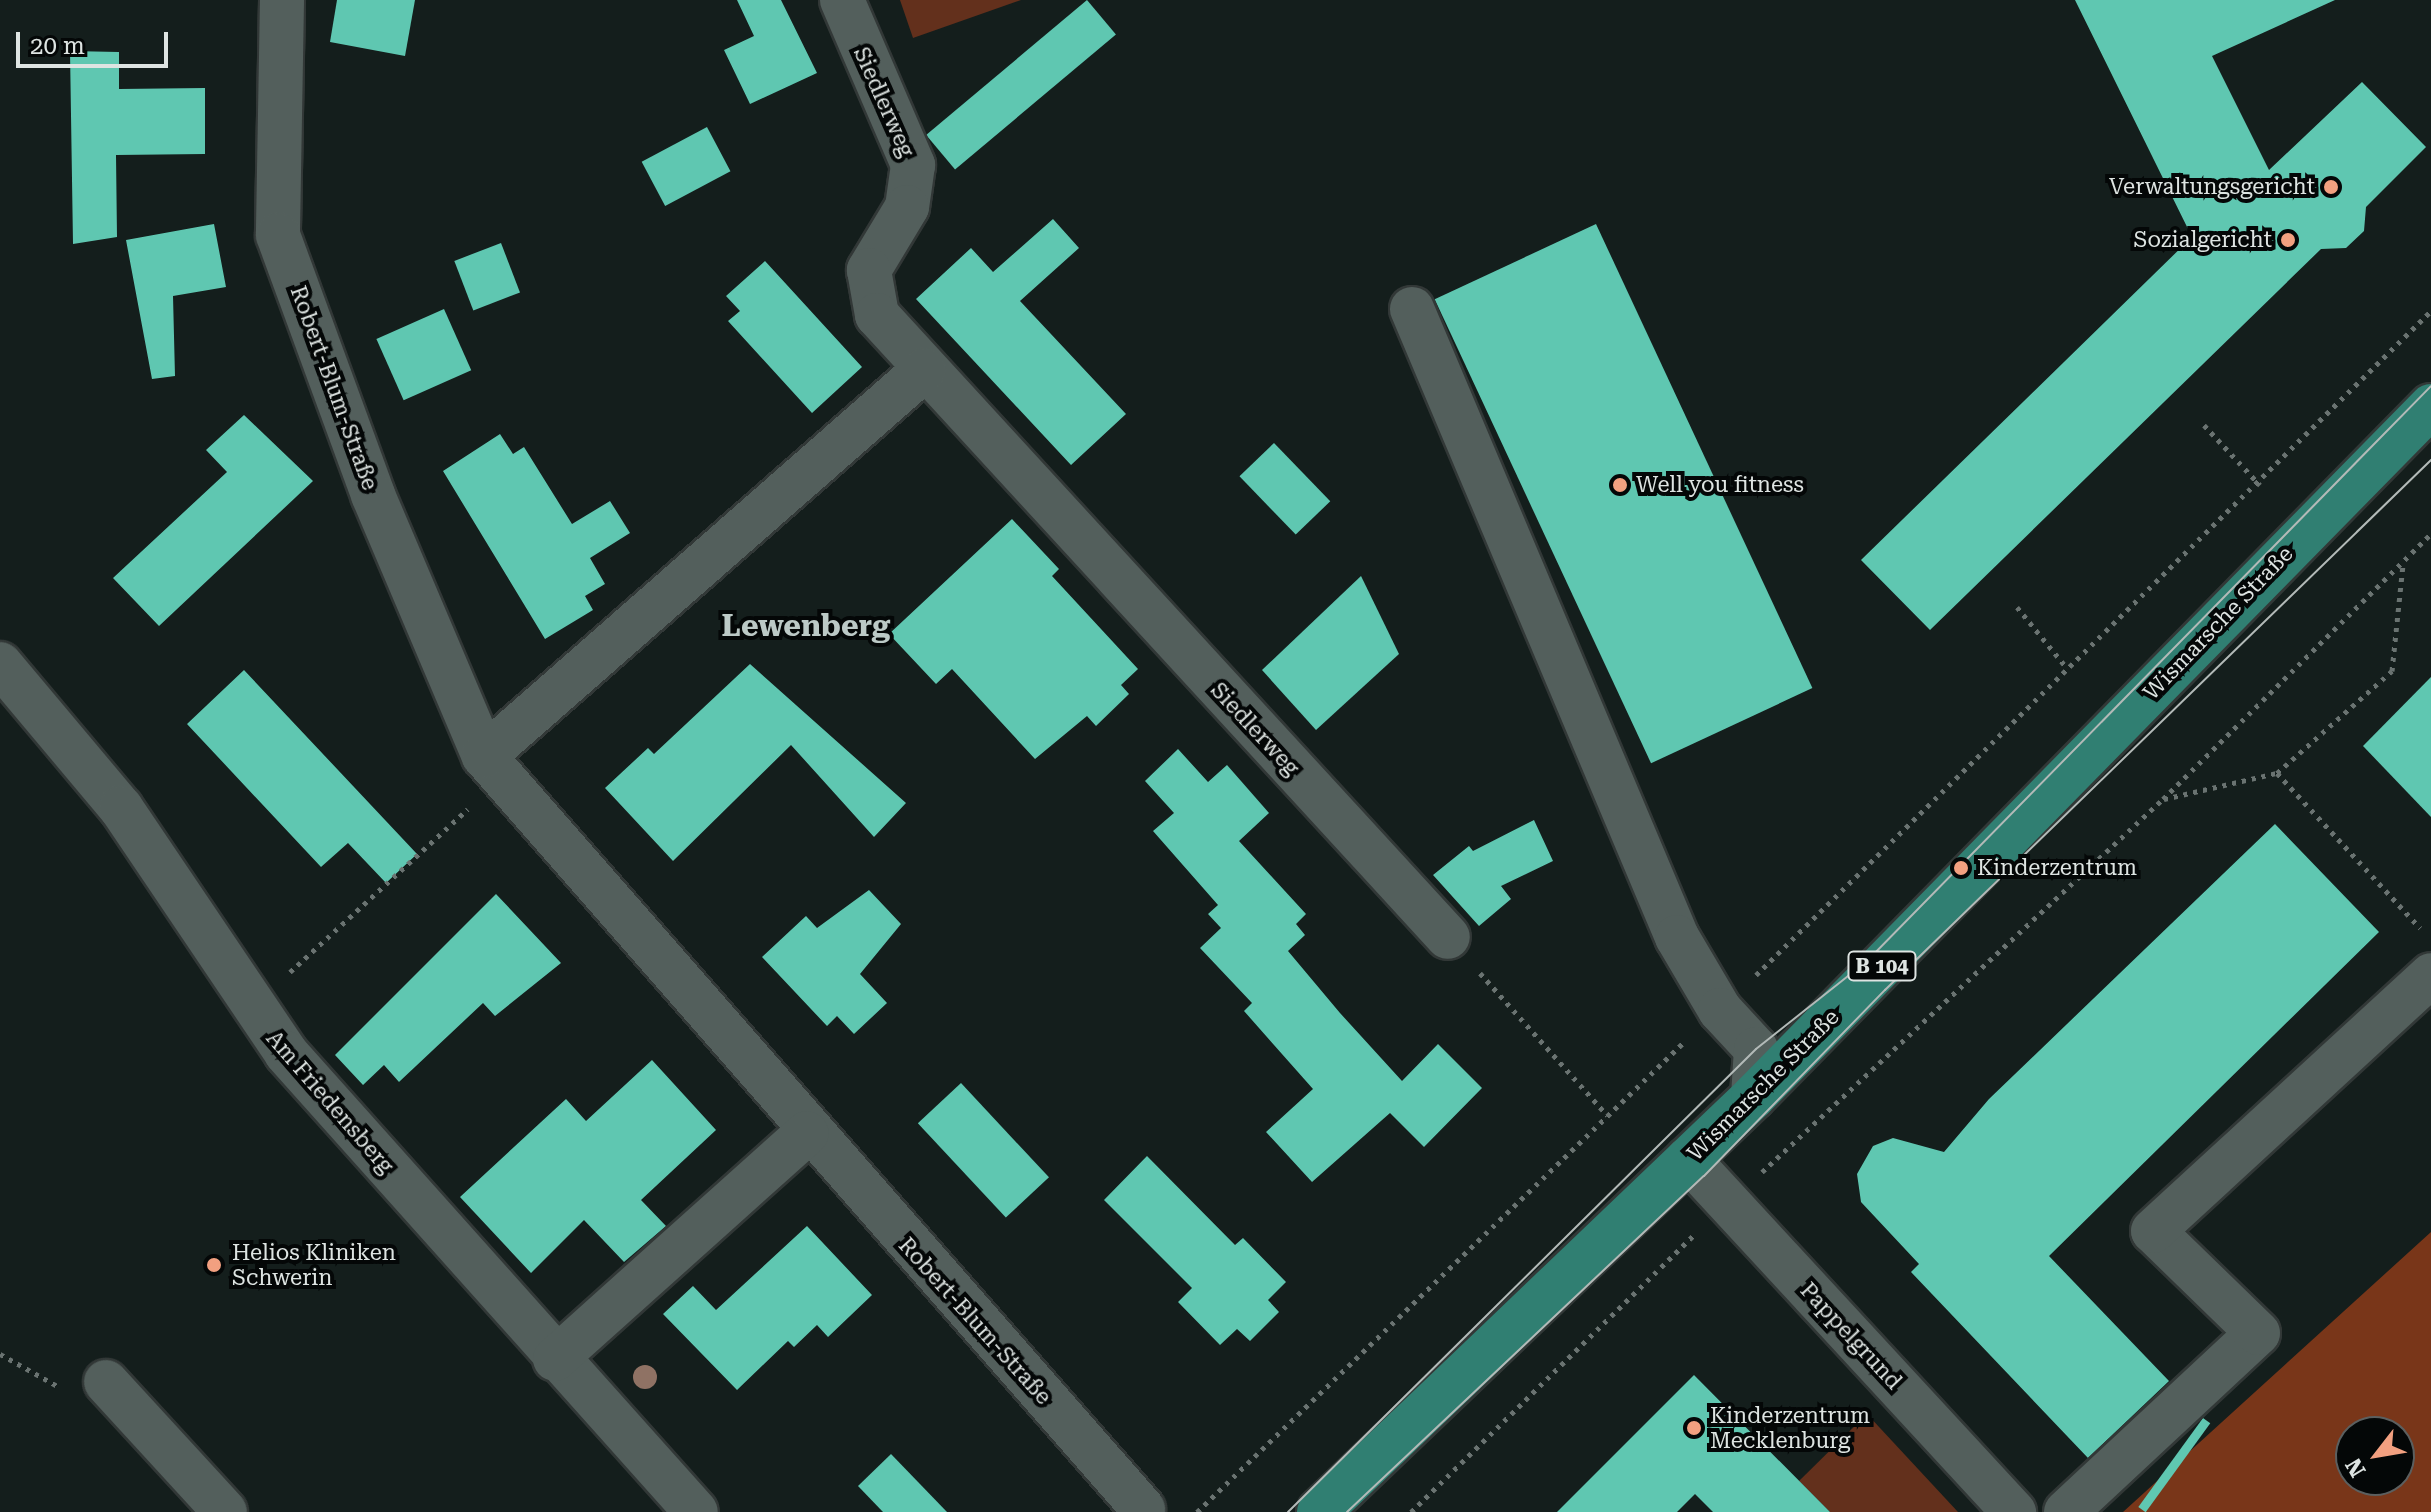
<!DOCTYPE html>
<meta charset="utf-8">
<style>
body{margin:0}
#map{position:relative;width:2431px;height:1512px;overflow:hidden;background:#141e1c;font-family:"Roboto Serif",serif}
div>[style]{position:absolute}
.green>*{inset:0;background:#63301c}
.forest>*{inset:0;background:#793619}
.building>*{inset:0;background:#5fc7b1;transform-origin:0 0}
.path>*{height:5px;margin-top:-2.5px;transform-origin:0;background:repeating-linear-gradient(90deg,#6a7371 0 4px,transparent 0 10px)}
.roads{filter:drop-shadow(2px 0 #323837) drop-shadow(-2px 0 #323837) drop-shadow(0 2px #323837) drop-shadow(0 -2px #323837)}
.minor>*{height:44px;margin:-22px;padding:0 22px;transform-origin:22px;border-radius:22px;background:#535f5c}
.major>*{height:44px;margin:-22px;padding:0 22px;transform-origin:22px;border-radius:22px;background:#307f72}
.tram>*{height:2px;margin:-1px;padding:0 1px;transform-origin:1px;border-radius:1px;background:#b3bab8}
.trees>*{width:24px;height:24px;margin:-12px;border-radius:50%;background:#8f7264}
.dots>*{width:22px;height:22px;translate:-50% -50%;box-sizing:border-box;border:4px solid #040707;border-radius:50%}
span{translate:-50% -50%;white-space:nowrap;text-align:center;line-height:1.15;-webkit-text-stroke:8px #040707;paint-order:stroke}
.shield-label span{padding:2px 6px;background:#040707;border:2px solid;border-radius:6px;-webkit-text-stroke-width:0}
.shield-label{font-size:20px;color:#dee4e2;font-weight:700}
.street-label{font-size:22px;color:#dee4e2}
.poi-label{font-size:22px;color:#dee4e2}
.right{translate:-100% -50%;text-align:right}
.left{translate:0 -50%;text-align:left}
.district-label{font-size:30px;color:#bcc9c6;font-weight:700}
.north{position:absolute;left:2335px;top:1416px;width:80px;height:80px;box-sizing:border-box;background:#040707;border:2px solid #5b5f5f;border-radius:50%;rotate:239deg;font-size:22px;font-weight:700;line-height:32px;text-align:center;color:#dee4e2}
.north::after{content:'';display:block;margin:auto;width:28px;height:36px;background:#f2a080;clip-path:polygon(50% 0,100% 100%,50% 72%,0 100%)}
.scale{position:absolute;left:16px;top:32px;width:152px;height:36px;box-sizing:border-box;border:4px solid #dee4e2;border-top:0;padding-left:10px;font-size:24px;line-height:28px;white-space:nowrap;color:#dee4e2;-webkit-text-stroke:6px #040707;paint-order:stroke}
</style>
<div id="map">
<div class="green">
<div style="clip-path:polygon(900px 0,1021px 0,913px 38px)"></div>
<div style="clip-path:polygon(1867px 1414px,1958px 1512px,1830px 1512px,1799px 1481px)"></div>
</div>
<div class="forest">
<div style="clip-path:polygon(evenodd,2431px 1232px,2431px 1512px,2123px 1512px,2431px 1232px,2351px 1432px,2399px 1432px,2399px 1480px,2351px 1480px,2351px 1432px)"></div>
</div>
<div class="building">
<div style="clip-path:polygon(337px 0,415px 0,405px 56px,330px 42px)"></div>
<div style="clip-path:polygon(737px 0,781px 0,817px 73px,750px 104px,724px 50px,754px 36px)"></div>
<div style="left:1087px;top:0;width:45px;height:210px;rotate:50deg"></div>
<div style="clip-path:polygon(2075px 0,2335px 0,2212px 56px,2269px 170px,2362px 82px,2426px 147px,2366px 207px,2364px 231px,2346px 248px,2321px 249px,1930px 630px,1861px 560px,2192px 237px)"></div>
<div style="clip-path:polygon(70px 51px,119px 52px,119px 89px,205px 88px,205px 154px,116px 155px,117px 237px,73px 244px)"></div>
<div style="left:707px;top:127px;width:50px;height:74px;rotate:62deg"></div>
<div style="clip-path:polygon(1053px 219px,1079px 248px,1020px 301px,1126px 414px,1071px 465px,916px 299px,971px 248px,993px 272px)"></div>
<div style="clip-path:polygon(214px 224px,226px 287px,173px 296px,175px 376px,152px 379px,126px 240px)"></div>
<div style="left:1596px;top:224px;width:512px;height:178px;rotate:65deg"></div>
<div style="left:501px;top:243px;width:53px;height:50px;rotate:69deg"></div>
<div style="clip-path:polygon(765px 261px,862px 367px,812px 413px,728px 321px,740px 311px,726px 296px)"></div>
<div style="left:444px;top:309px;width:67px;height:74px;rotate:66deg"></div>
<div style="clip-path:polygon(244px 415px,313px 481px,159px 626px,113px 578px,227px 472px,206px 450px)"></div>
<div style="clip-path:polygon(500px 434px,513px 454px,524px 447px,572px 524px,610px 501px,630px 533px,590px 558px,605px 584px,585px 596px,593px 610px,545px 639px,443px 471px)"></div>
<div style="left:1274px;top:443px;width:81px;height:48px;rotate:46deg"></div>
<div style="clip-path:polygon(1012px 519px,1059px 569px,1052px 576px,1138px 669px,1121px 685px,1129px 694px,1096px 726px,1087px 716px,1035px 759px,952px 669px,936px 684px,889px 634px)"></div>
<div style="clip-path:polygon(1361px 576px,1399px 654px,1316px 730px,1262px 670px)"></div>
<div style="clip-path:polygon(750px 664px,906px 803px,874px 837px,791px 745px,673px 861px,605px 788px,648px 748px,654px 754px)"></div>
<div style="clip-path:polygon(244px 670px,417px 854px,386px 883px,348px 843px,321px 867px,187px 724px)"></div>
<div style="clip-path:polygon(2431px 677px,2431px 817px,2363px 746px)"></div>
<div style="clip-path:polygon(1178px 749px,1208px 782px,1227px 765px,1269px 813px,1239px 841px,1306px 914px,1296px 924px,1305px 935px,1288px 951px,1340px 1013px,1402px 1081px,1438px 1044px,1482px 1088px,1424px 1147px,1390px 1113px,1312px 1182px,1266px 1132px,1313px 1089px,1244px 1011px,1252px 1003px,1200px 948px,1221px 928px,1208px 914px,1218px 905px,1153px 831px,1174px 813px,1145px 781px)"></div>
<div style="clip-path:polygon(1534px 820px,1553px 861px,1501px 886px,1511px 899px,1479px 926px,1433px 875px,1469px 846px,1473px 851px)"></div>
<div style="clip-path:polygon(2275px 824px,2379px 932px,2049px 1256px,2169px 1381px,2088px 1458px,1911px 1272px,1919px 1264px,1861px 1202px,1857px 1174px,1873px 1146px,1893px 1138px,1944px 1152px,1989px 1099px)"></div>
<div style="clip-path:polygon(869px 890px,901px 924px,860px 974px,887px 1003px,854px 1034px,837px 1016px,827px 1026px,762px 957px,806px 916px,817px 928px)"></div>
<div style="clip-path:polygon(496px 894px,561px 963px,495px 1016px,483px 1003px,399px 1082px,384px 1065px,363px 1085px,335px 1055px)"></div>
<div style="clip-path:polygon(652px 1060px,716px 1130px,641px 1200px,666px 1226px,624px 1262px,584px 1220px,531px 1273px,460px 1197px,566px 1099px,586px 1121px)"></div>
<div style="left:961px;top:1083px;width:129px;height:59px;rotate:47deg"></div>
<div style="clip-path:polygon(1147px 1156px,1235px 1245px,1243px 1238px,1286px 1282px,1268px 1300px,1279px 1312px,1250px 1341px,1237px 1329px,1220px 1345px,1178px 1302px,1192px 1288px,1104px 1200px)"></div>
<div style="clip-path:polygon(807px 1226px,872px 1295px,828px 1337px,817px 1325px,794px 1347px,788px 1341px,737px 1390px,663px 1314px,693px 1286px,716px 1310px)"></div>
<div style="clip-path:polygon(1694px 1375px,1830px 1512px,1713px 1512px,1695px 1494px,1677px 1512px,1557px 1512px)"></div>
<div style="left:2203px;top:1418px;width:9px;height:110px;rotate:36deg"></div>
<div style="clip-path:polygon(891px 1454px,947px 1512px,883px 1512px,858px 1486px)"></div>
</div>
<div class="path">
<div style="left:2204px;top:425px;width:82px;rotate:47deg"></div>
<div style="left:2017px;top:607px;width:79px;rotate:50.7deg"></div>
<div style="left:2277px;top:773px;width:211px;rotate:47.3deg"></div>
<div style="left:2164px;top:799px;width:116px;rotate:-13deg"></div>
<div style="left:2277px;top:773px;width:154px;rotate:-41.6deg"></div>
<div style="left:2392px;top:671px;width:108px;rotate:-84.1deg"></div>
<div style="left:290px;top:972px;width:241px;rotate:-42.5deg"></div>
<div style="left:1480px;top:973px;width:191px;rotate:48.2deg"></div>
<div style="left:1756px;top:975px;width:947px;rotate:-44.53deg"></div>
<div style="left:1762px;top:1172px;width:548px;rotate:-42.93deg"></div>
<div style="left:2163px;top:799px;width:377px;rotate:-44.7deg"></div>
<div style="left:0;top:1354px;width:68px;rotate:29.2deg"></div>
<div style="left:1197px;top:1512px;width:677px;rotate:-43.98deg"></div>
<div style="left:1411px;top:1512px;width:395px;rotate:-44.4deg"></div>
</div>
<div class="roads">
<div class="minor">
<div style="left:282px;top:0;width:235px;rotate:91deg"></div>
<div style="left:278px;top:235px;width:277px;rotate:69.9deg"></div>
<div style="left:373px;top:495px;width:284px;rotate:67deg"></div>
<div style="left:484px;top:756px;width:1001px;rotate:48.81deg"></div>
<div style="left:842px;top:0;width:180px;rotate:66.7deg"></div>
<div style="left:913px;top:165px;width:42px;rotate:98.1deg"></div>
<div style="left:907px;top:207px;width:74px;rotate:121.1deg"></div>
<div style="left:869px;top:270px;width:46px;rotate:79.9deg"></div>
<div style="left:877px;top:315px;width:844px;rotate:47.45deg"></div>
<div style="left:1412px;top:309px;width:682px;rotate:67.12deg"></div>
<div style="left:1677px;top:937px;width:85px;rotate:59.5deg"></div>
<div style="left:1720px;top:1010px;width:53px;rotate:47.3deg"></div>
<div style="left:1756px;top:1049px;width:48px;rotate:93.6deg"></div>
<div style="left:0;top:664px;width:188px;rotate:50deg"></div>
<div style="left:121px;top:808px;width:295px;rotate:56deg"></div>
<div style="left:286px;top:1053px;width:615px;rotate:48.23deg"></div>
<div style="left:484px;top:756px;width:585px;rotate:-41.26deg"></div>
<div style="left:1688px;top:1159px;width:481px;rotate:47.3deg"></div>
<div style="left:555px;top:1359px;width:338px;rotate:-41.9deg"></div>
<div style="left:106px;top:1382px;width:176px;rotate:47.5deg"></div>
<div style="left:2066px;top:1512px;width:262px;rotate:-43deg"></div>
<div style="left:2258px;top:1333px;width:146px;rotate:-135.8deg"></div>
<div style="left:2153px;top:1231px;width:378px;rotate:-42.6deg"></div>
</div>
<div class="major">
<div style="left:1319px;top:1512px;width:600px;rotate:-43.72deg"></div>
<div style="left:1753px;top:1097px;width:968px;rotate:-45.54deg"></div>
</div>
</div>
<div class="tram">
<div style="left:1288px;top:1512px;width:658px;rotate:-44.69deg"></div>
<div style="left:1756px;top:1049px;width:142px;rotate:-38.4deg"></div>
<div style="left:1867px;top:961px;width:805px;rotate:-45.55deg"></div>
<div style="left:1347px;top:1512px;width:490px;rotate:-43.3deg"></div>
<div style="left:1704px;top:1176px;width:260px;rotate:-45.8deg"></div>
<div style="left:1885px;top:990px;width:761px;rotate:-44.15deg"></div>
</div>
<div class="trees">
<div style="left:645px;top:1377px"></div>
</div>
<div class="dots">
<div style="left:2331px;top:187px;background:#f2a080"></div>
<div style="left:2288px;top:240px;background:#f2a080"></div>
<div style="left:1620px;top:485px;background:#f2a080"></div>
<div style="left:1961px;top:868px;background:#f2a080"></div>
<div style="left:214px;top:1265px;background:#f2a080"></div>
<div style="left:1694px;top:1428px;background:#f2a080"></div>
</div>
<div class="shield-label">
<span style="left:1882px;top:966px">B 104</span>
</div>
<div class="street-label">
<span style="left:884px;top:102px;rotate:66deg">Siedlerweg</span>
<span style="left:334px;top:388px;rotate:70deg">Robert-Blum-Straße</span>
<span style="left:2218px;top:623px;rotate:-46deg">Wismarsche Straße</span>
<span style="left:1255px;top:729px;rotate:47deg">Siedlerweg</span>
<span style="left:1763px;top:1085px;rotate:-45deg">Wismarsche Straße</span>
<span style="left:330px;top:1102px;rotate:49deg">Am Friedensberg</span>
<span style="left:975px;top:1321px;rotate:48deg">Robert-Blum-Straße</span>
<span style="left:1851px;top:1336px;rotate:47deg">Pappelgrund</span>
</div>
<div class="poi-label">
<span class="right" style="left:2315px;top:187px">Verwaltungsgericht</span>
<span class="right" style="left:2272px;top:240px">Sozialgericht</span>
<span class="left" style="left:1636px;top:485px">Well you fitness</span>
<span class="left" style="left:1977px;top:868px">Kinderzentrum</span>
<span class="left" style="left:232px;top:1265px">Helios Kliniken<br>Schwerin</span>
<span class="left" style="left:1710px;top:1428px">Kinderzentrum<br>Mecklenburg</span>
</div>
<div class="district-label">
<span style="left:806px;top:626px">Lewenberg</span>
</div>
<div class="north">N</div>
<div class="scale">20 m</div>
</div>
